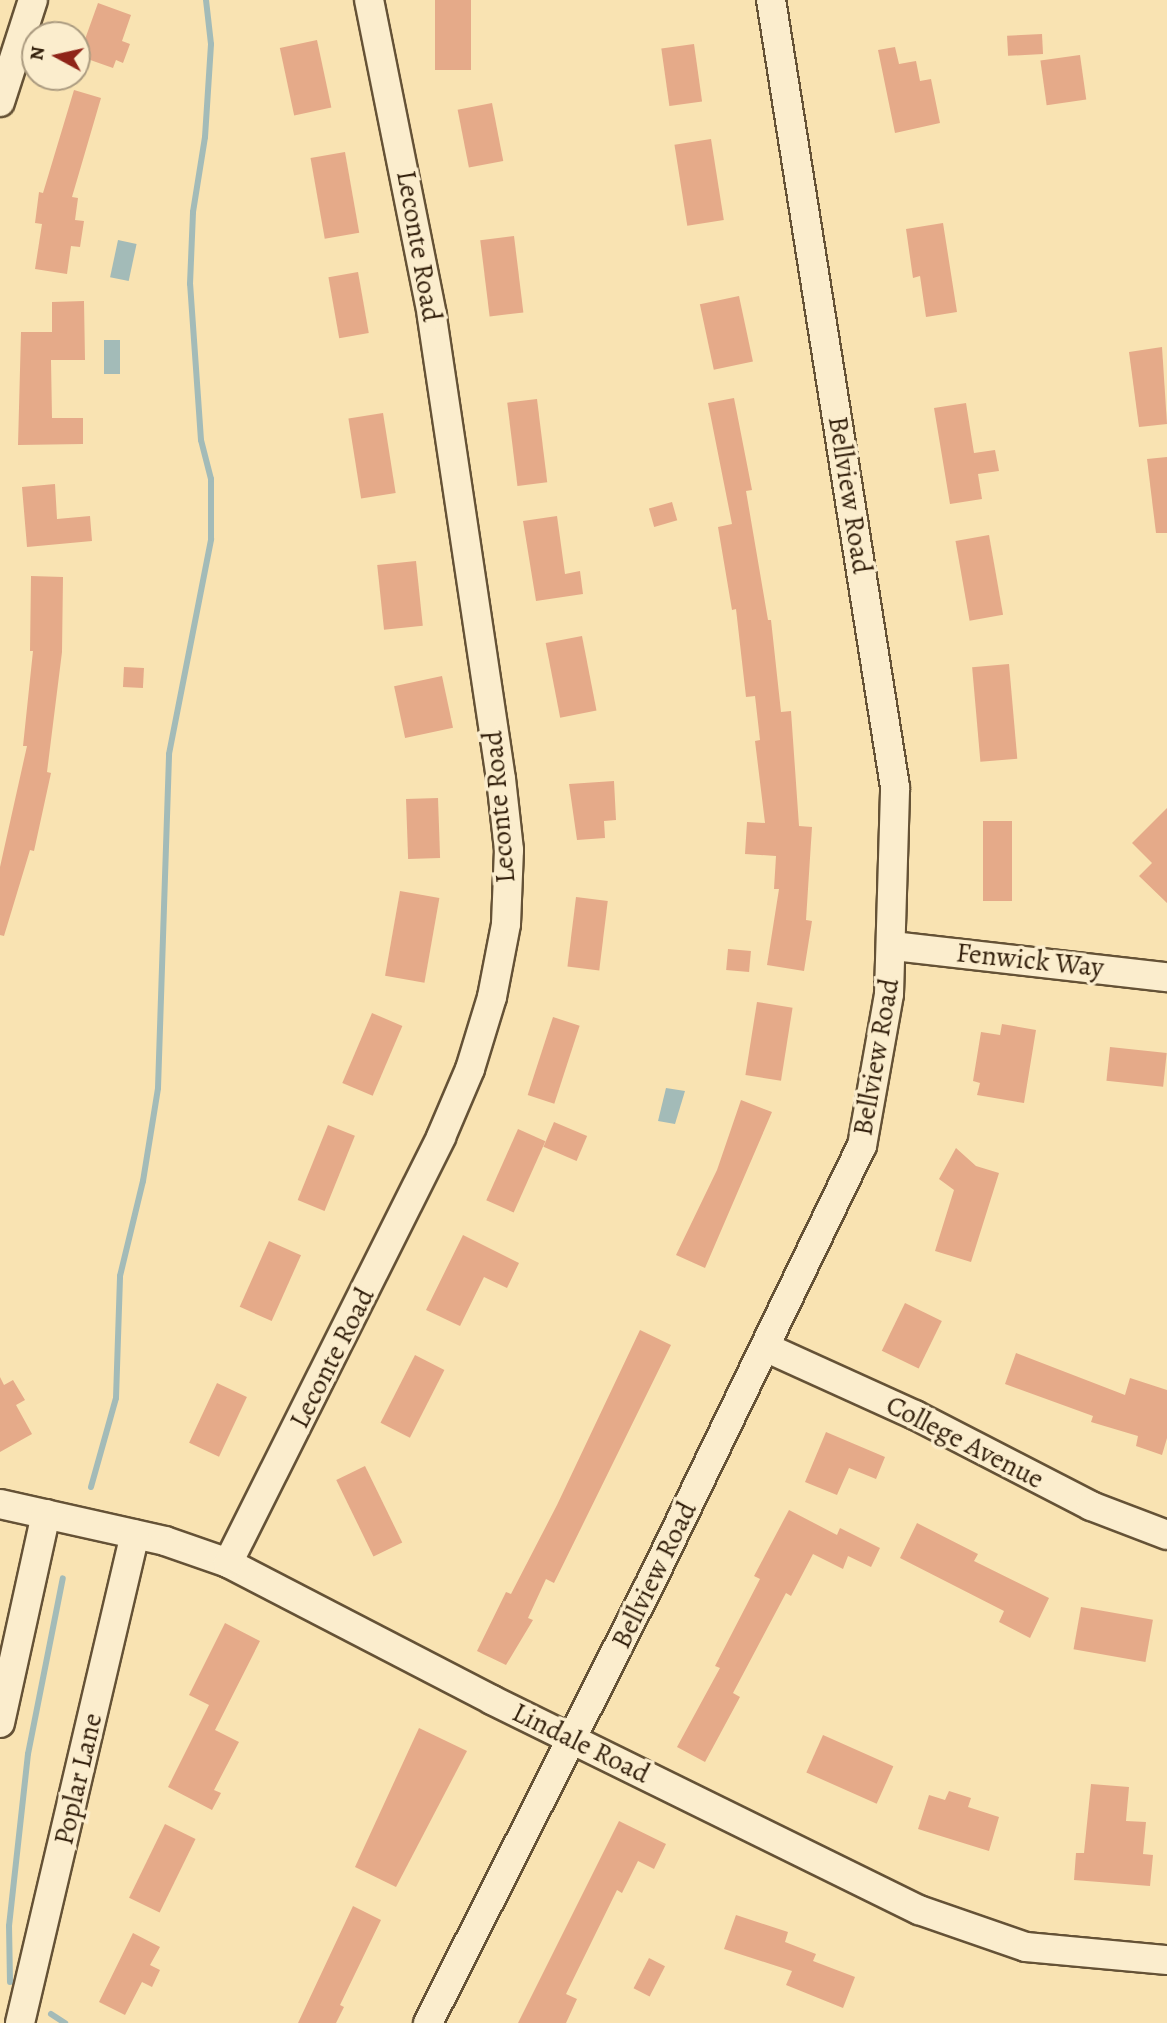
<!DOCTYPE html>
<style>
body{margin:0}
#map{position:relative;width:1167px;height:2023px;overflow:hidden;background:#f9e3b2;font-family:Alegreya,serif}
div>[style]{position:absolute}
.water>*{inset:0;background:#a3bbb8;transform-origin:0 0}
.stream>*{height:6px;margin:-3px;padding:0 3px;transform-origin:3px;border-radius:3px;background:#a3bbb8}
.building>*{inset:0;background:#e5aa89;transform-origin:0 0}
.roads{filter:drop-shadow(2px 0 #655236) drop-shadow(-2px 0 #655236) drop-shadow(0 2px #655236) drop-shadow(0 -2px #655236)}
.minor>*{height:28px;margin:-14px;padding:0 14px;transform-origin:14px;border-radius:14px;background:#fbedcd}
span{translate:-50% -50%;white-space:nowrap;text-align:center;line-height:1.15;-webkit-text-stroke:7px #fbedcd;paint-order:stroke}
.street-label{font-size:28px;color:#34210d}
.north{position:absolute;left:21px;top:21px;width:70px;height:70px;box-sizing:border-box;background:#fbedcd;border:2px solid #ab9b80;border-radius:50%;rotate:278deg;font-size:19px;font-weight:700;line-height:28px;text-align:center;color:#34210d}
.north::after{content:'';display:block;margin:auto;width:24px;height:32px;background:#8f2418;clip-path:polygon(50% 0,100% 100%,50% 72%,0 100%)}
</style>
<div id="map">
<div class="water">
<div style="left:118px;top:240px;width:19px;height:38px;rotate:12deg"></div>
<div style="left:104px;top:340px;width:16px;height:34px"></div>
<div style="clip-path:polygon(666px 1088px,685px 1091px,675px 1124px,658px 1121px)"></div>
</div>
<div class="stream">
<div style="left:91px;top:1487px;width:92px;rotate:-74.3deg"></div>
<div style="left:116px;top:1398px;width:122px;rotate:-88.1deg"></div>
<div style="left:120px;top:1276px;width:98px;rotate:-76.4deg"></div>
<div style="left:143px;top:1181px;width:94px;rotate:-80.8deg"></div>
<div style="left:158px;top:1088px;width:334px;rotate:-88.1deg"></div>
<div style="left:169px;top:754px;width:219px;rotate:-78.9deg"></div>
<div style="left:211px;top:539px;width:60px;rotate:-90deg"></div>
<div style="left:211px;top:479px;width:40px;rotate:-104.4deg"></div>
<div style="left:201px;top:440px;width:156px;rotate:-94deg"></div>
<div style="left:190px;top:284px;width:72px;rotate:-87.6deg"></div>
<div style="left:193px;top:212px;width:76px;rotate:-80.9deg"></div>
<div style="left:205px;top:137px;width:93px;rotate:-86.3deg"></div>
<div style="left:211px;top:44px;width:44px;rotate:-96.5deg"></div>
<div style="left:10px;top:1982px;width:56px;rotate:-91deg"></div>
<div style="left:9px;top:1926px;width:173px;rotate:-83.7deg"></div>
<div style="left:28px;top:1754px;width:179px;rotate:-78.8deg"></div>
<div style="left:51px;top:2014px;width:17px;rotate:33deg"></div>
</div>
<div class="building">
<div style="left:435px;top:0;width:36px;height:70px"></div>
<div style="clip-path:polygon(98px 3px,131px 15px,122px 41px,130px 44px,123px 63px,116px 60px,113px 68px,79px 56px)"></div>
<div style="left:1042px;top:34px;width:20px;height:35px;rotate:87deg"></div>
<div style="left:317px;top:40px;width:69px;height:38px;rotate:78deg"></div>
<div style="left:694px;top:44px;width:58px;height:33px;rotate:82deg"></div>
<div style="clip-path:polygon(895px 47px,899px 64px,916px 61px,920px 81px,931px 79px,940px 123px,895px 133px,878px 50px)"></div>
<div style="left:1080px;top:55px;width:45px;height:40px;rotate:82deg"></div>
<div style="clip-path:polygon(74px 90px,101px 98px,72px 197px,78px 198px,75px 220px,84px 221px,80px 247px,71px 246px,67px 274px,35px 269px,42px 224px,35px 223px,39px 192px,43px 193px)"></div>
<div style="left:492px;top:103px;width:59px;height:35px;rotate:79deg"></div>
<div style="left:711px;top:139px;width:82px;height:37px;rotate:81deg"></div>
<div style="left:345px;top:152px;width:82px;height:35px;rotate:80deg"></div>
<div style="clip-path:polygon(943px 223px,957px 312px,926px 317px,920px 276px,913px 278px,906px 229px)"></div>
<div style="left:514px;top:236px;width:77px;height:34px;rotate:83deg"></div>
<div style="left:358px;top:272px;width:62px;height:30px;rotate:80deg"></div>
<div style="left:739px;top:296px;width:67px;height:40px;rotate:78deg"></div>
<div style="clip-path:polygon(84px 301px,85px 360px,51px 360px,52px 418px,83px 418px,83px 444px,18px 445px,21px 332px,52px 332px,52px 302px)"></div>
<div style="clip-path:polygon(1162px 347px,1167px 424px,1139px 427px,1129px 352px)"></div>
<div style="clip-path:polygon(734px 398px,752px 490px,746px 491px,768px 620px,771px 620px,781px 712px,791px 711px,799px 826px,812px 827px,806px 920px,812px 921px,804px 971px,767px 965px,779px 889px,774px 889px,776px 856px,745px 854px,747px 822px,765px 823px,755px 741px,760px 740px,755px 696px,746px 697px,736px 609px,732px 610px,718px 527px,732px 524px,708px 403px)"></div>
<div style="left:537px;top:399px;width:84px;height:30px;rotate:83deg"></div>
<div style="clip-path:polygon(966px 403px,974px 453px,995px 450px,999px 471px,978px 474px,982px 499px,950px 504px,934px 408px)"></div>
<div style="left:383px;top:413px;width:81px;height:35px;rotate:81deg"></div>
<div style="clip-path:polygon(1167px 457px,1167px 533px,1156px 533px,1147px 459px)"></div>
<div style="clip-path:polygon(55px 484px,57px 519px,90px 516px,92px 541px,27px 547px,22px 487px)"></div>
<div style="left:672px;top:502px;width:19px;height:24px;rotate:74deg"></div>
<div style="clip-path:polygon(557px 516px,565px 574px,580px 571px,583px 594px,536px 601px,523px 521px)"></div>
<div style="left:989px;top:535px;width:81px;height:34px;rotate:80deg"></div>
<div style="left:416px;top:561px;width:65px;height:39px;rotate:84deg"></div>
<div style="clip-path:polygon(31px 576px,63px 577px,62px 652px,47px 772px,51px 773px,34px 851px,30px 850px,4px 936px,0 935px,0 867px,27px 746px,23px 746px,33px 651px,30px 651px)"></div>
<div style="left:582px;top:636px;width:76px;height:37px;rotate:79deg"></div>
<div style="left:1009px;top:664px;width:95px;height:37px;rotate:85deg"></div>
<div style="left:124px;top:667px;width:20px;height:20px;rotate:3deg"></div>
<div style="left:442px;top:676px;width:53px;height:49px;rotate:78deg"></div>
<div style="clip-path:polygon(614px 781px,616px 820px,604px 821px,605px 838px,577px 840px,569px 784px)"></div>
<div style="left:438px;top:798px;width:60px;height:32px;rotate:88deg"></div>
<div style="clip-path:polygon(1167px 808px,1167px 903px,1139px 876px,1152px 863px,1132px 843px)"></div>
<div style="left:983px;top:821px;width:29px;height:80px"></div>
<div style="left:400px;top:891px;width:40px;height:86px;rotate:10deg"></div>
<div style="left:576px;top:897px;width:32px;height:70px;rotate:7deg"></div>
<div style="left:728px;top:949px;width:23px;height:21px;rotate:5deg"></div>
<div style="left:757px;top:1002px;width:36px;height:74px;rotate:9deg"></div>
<div style="left:372px;top:1013px;width:33px;height:76px;rotate:23deg"></div>
<div style="left:553px;top:1017px;width:28px;height:82px;rotate:18deg"></div>
<div style="clip-path:polygon(1002px 1024px,1036px 1030px,1024px 1103px,977px 1095px,980px 1083px,973px 1081px,981px 1032px,1000px 1035px)"></div>
<div style="left:1110px;top:1047px;width:57px;height:34px;rotate:6deg"></div>
<div style="clip-path:polygon(741px 1100px,772px 1112px,705px 1268px,676px 1255px,717px 1170px)"></div>
<div style="left:554px;top:1122px;width:36px;height:27px;rotate:23deg"></div>
<div style="left:328px;top:1125px;width:29px;height:81px;rotate:22deg"></div>
<div style="left:518px;top:1129px;width:30px;height:78px;rotate:24deg"></div>
<div style="clip-path:polygon(956px 1148px,976px 1166px,999px 1173px,971px 1262px,935px 1251px,954px 1190px,939px 1179px)"></div>
<div style="clip-path:polygon(463px 1235px,519px 1263px,507px 1288px,484px 1277px,460px 1326px,426px 1310px)"></div>
<div style="left:269px;top:1241px;width:35px;height:72px;rotate:24deg"></div>
<div style="left:905px;top:1303px;width:41px;height:53px;rotate:26deg"></div>
<div style="clip-path:polygon(640px 1330px,671px 1345px,554px 1583px,546px 1579px,528px 1618px,533px 1620px,506px 1665px,477px 1651px,506px 1592px,511px 1594px,557px 1505px)"></div>
<div style="clip-path:polygon(1016px 1353px,1125px 1395px,1130px 1378px,1167px 1390px,1167px 1438px,1162px 1455px,1136px 1446px,1138px 1436px,1091px 1422px,1093px 1416px,1005px 1384px)"></div>
<div style="left:415px;top:1355px;width:33px;height:76px;rotate:27deg"></div>
<div style="clip-path:polygon(0 1377px,4px 1385px,13px 1380px,25px 1400px,16px 1405px,32px 1434px,0 1452px)"></div>
<div style="left:217px;top:1383px;width:33px;height:66px;rotate:25deg"></div>
<div style="clip-path:polygon(826px 1432px,885px 1457px,876px 1479px,849px 1468px,837px 1495px,805px 1482px)"></div>
<div style="left:365px;top:1466px;width:85px;height:32px;rotate:64deg"></div>
<div style="clip-path:polygon(789px 1510px,837px 1535px,840px 1528px,880px 1548px,871px 1567px,848px 1556px,843px 1569px,813px 1554px,791px 1596px,786px 1593px,733px 1693px,740px 1697px,705px 1762px,677px 1747px,720px 1668px,715px 1666px,760px 1579px,754px 1576px)"></div>
<div style="clip-path:polygon(917px 1523px,978px 1554px,974px 1561px,1049px 1598px,1030px 1638px,999px 1622px,1004px 1611px,900px 1558px)"></div>
<div style="left:1081px;top:1607px;width:73px;height:43px;rotate:10deg"></div>
<div style="clip-path:polygon(225px 1623px,260px 1641px,215px 1730px,239px 1742px,214px 1790px,221px 1793px,212px 1810px,168px 1787px,209px 1705px,189px 1695px)"></div>
<div style="clip-path:polygon(419px 1728px,467px 1751px,396px 1887px,355px 1867px)"></div>
<div style="left:823px;top:1735px;width:77px;height:41px;rotate:24deg"></div>
<div style="clip-path:polygon(1091px 1784px,1129px 1787px,1126px 1821px,1146px 1822px,1143px 1854px,1153px 1855px,1150px 1886px,1074px 1880px,1076px 1853px,1084px 1853px)"></div>
<div style="clip-path:polygon(949px 1791px,971px 1798px,968px 1807px,999px 1817px,989px 1851px,918px 1829px,929px 1795px,945px 1800px)"></div>
<div style="clip-path:polygon(619px 1821px,666px 1844px,654px 1869px,638px 1861px,622px 1893px,617px 1890px,566px 1994px,577px 1999px,566px 2023px,518px 2023px)"></div>
<div style="left:165px;top:1824px;width:34px;height:82px;rotate:26deg"></div>
<div style="clip-path:polygon(353px 1906px,381px 1920px,340px 2005px,344px 2007px,336px 2023px,298px 2023px)"></div>
<div style="clip-path:polygon(736px 1915px,788px 1932px,785px 1942px,816px 1954px,813px 1961px,855px 1977px,843px 2008px,786px 1985px,792px 1971px,724px 1949px)"></div>
<div style="clip-path:polygon(133px 1933px,160px 1947px,150px 1965px,160px 1970px,152px 1987px,142px 1982px,125px 2015px,99px 2002px)"></div>
<div style="left:649px;top:1958px;width:18px;height:34px;rotate:27deg"></div>
</div>
<div class="roads">
<div class="minor">
<div style="left:0;top:102px;width:107px;rotate:-72.1deg"></div>
<div style="left:893px;top:946px;width:276px;rotate:6.5deg"></div>
<div style="left:765px;top:1347px;width:165px;rotate:24.4deg"></div>
<div style="left:915px;top:1415px;width:198px;rotate:27.3deg"></div>
<div style="left:1091px;top:1506px;width:81px;rotate:20.9deg"></div>
<div style="left:0;top:1504px;width:169px;rotate:12.6deg"></div>
<div style="left:165px;top:1541px;width:67px;rotate:19.2deg"></div>
<div style="left:228px;top:1563px;width:297px;rotate:27.4deg"></div>
<div style="left:492px;top:1700px;width:476px;rotate:26.2deg"></div>
<div style="left:919px;top:1910px;width:113px;rotate:19.1deg"></div>
<div style="left:1026px;top:1947px;width:142px;rotate:5.3deg"></div>
<div style="left:228px;top:1563px;width:476px;rotate:-63.4deg"></div>
<div style="left:441px;top:1137px;width:74px;rotate:-66.9deg"></div>
<div style="left:470px;top:1069px;width:75px;rotate:-73deg"></div>
<div style="left:492px;top:997px;width:74px;rotate:-79.1deg"></div>
<div style="left:506px;top:924px;width:74px;rotate:-87.7deg"></div>
<div style="left:509px;top:850px;width:71px;rotate:-96.4deg"></div>
<div style="left:501px;top:779px;width:469px;rotate:-98.5deg"></div>
<div style="left:432px;top:315px;width:321px;rotate:-101.3deg"></div>
<div style="left:0;top:1723px;width:214px;rotate:-77.6deg"></div>
<div style="left:20px;top:2023px;width:502px;rotate:-76.77deg"></div>
<div style="left:428px;top:2023px;width:487px;rotate:-63.2deg"></div>
<div style="left:648px;top:1588px;width:491px;rotate:-64.2deg"></div>
<div style="left:862px;top:1146px;width:154px;rotate:-79.9deg"></div>
<div style="left:889px;top:994px;width:207px;rotate:-88.3deg"></div>
<div style="left:895px;top:787px;width:797px;rotate:-98.95deg"></div>
</div>
</div>
<div class="street-label">
<span style="left:419px;top:246px;rotate:80deg">Leconte Road</span>
<span style="left:850px;top:495px;rotate:81deg">Bellview Road</span>
<span style="left:499px;top:807px;rotate:-95deg">Leconte Road</span>
<span style="left:1030px;top:960px;rotate:6deg">Fenwick Way</span>
<span style="left:876px;top:1057px;rotate:-80deg">Bellview Road</span>
<span style="left:332px;top:1358px;rotate:-63deg">Leconte Road</span>
<span style="left:965px;top:1442px;rotate:27deg">College Avenue</span>
<span style="left:654px;top:1575px;rotate:-64deg">Bellview Road</span>
<span style="left:581px;top:1743px;rotate:26deg">Lindale Road</span>
<span style="left:78px;top:1779px;rotate:-77deg">Poplar Lane</span>
</div>
<div class="north">N</div>
</div>
